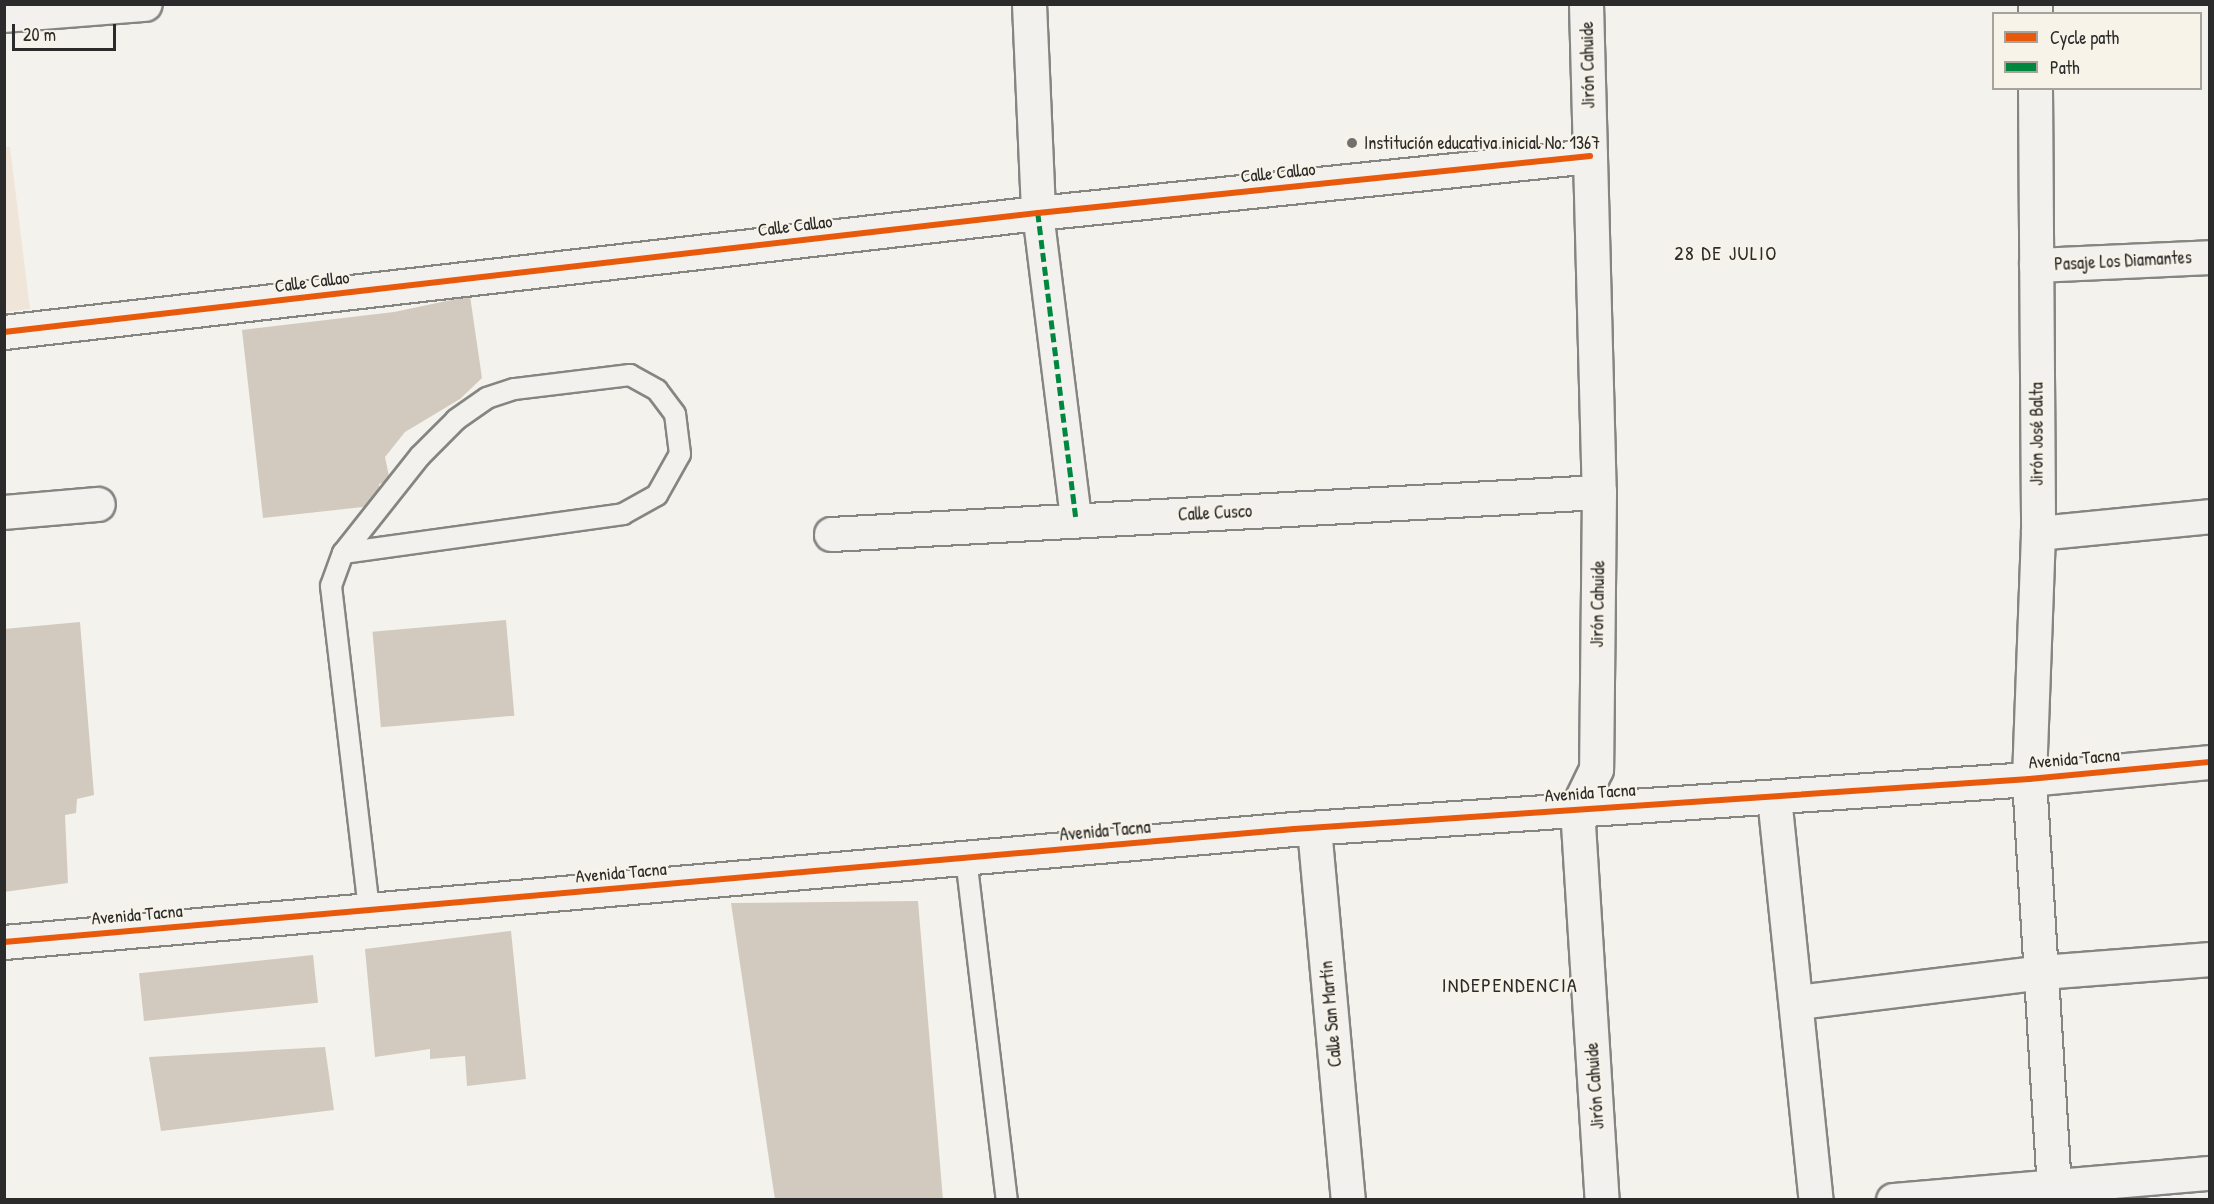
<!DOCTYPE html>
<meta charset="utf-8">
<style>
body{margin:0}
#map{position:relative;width:2214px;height:1204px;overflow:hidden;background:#f4f2ec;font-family:"Patrick Hand",sans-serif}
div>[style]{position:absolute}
.built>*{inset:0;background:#efe6d9}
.building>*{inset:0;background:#d2cabf;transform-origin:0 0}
.roads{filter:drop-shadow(2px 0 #858582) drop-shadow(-2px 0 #858582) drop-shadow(0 2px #858582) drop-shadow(0 -2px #858582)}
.service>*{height:20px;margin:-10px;padding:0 10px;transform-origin:10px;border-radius:10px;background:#f2f1ed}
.pedestrian>*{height:30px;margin:-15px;padding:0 15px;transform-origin:15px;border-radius:15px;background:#f2f1ed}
.minor>*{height:33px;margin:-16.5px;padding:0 16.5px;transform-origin:16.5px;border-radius:16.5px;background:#f2f1ed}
.tertiary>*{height:33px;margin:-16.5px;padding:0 16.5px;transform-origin:16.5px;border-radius:16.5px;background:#f2f1ed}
.quiet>*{height:4.5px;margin-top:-2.25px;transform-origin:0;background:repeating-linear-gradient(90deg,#00873e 0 9px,transparent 0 13.5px)}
.cycleway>*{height:6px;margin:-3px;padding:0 3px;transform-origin:3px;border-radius:3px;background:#e8590c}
.dots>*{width:16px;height:16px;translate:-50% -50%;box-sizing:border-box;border:3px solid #f7f3e8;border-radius:50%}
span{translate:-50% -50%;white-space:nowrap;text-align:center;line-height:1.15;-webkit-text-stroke:4.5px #f7f3e8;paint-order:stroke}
.street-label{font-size:18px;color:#2b2b2b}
.poi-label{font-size:18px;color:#2b2b2b}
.left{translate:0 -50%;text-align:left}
.neighbourhood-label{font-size:20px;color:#2b2b2b;letter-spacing:1.5px}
.frame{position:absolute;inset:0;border:6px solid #2b2b2b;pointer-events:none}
.legend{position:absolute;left:1992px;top:12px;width:210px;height:78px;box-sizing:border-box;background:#f7f3e8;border:2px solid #a5a39c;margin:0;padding:8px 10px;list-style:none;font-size:18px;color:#2b2b2b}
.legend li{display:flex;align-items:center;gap:12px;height:30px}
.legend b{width:30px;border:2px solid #a5a39c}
.scale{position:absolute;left:12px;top:24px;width:104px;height:27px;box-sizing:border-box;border:3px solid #2b2b2b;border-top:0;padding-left:8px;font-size:18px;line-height:21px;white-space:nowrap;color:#2b2b2b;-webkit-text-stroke:4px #f7f3e8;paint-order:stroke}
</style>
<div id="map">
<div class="built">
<div style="clip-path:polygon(5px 147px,10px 147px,30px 309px,5px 312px)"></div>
</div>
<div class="building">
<div style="clip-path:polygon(470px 296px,482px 378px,460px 399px,405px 432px,385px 457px,390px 481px,379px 484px,381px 505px,263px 518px,242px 330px,394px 312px)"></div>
<div style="left:506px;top:620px;width:96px;height:134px;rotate:85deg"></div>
<div style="clip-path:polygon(80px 622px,94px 795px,77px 799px,76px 813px,65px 815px,68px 883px,4px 892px,4px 629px)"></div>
<div style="clip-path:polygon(918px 901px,943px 1200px,775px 1200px,731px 903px)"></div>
<div style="clip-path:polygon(511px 931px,526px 1079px,467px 1086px,465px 1056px,430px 1059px,430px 1049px,375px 1057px,365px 949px)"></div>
<div style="left:313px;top:955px;width:48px;height:175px;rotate:84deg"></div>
<div style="clip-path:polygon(325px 1047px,334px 1110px,161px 1131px,149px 1057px)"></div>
</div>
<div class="roads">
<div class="service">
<div style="left:343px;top:553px;width:283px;rotate:-7.9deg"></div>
<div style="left:623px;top:514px;width:39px;rotate:-29deg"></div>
<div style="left:657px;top:495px;width:47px;rotate:-60.7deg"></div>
<div style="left:680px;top:454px;width:40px;rotate:-97.1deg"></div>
<div style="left:675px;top:414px;width:30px;rotate:-127deg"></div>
<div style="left:657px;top:390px;width:31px;rotate:-151deg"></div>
<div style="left:630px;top:375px;width:117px;rotate:173.1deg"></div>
<div style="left:514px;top:389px;width:28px;rotate:162deg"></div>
<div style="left:487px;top:398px;width:38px;rotate:145deg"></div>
<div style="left:456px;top:420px;width:51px;rotate:135deg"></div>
<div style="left:420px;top:456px;width:124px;rotate:128.4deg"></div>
<div style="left:343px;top:553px;width:35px;rotate:110deg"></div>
<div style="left:331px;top:586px;width:326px;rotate:83.3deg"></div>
<div style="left:966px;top:858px;width:344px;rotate:83.2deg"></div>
</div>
<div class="pedestrian">
<div style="left:1038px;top:213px;width:309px;rotate:82.9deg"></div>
</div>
<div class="minor">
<div style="left:1029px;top:4px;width:209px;rotate:87.5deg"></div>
<div style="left:1586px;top:4px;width:488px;rotate:88.5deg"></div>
<div style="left:1599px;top:492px;width:277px;rotate:90.6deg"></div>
<div style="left:1596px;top:769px;width:43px;rotate:116deg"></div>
<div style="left:1577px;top:808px;width:393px;rotate:86.4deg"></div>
<div style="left:2035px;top:4px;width:10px;rotate:90deg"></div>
<div style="left:4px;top:15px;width:141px;rotate:-4.5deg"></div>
<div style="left:2035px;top:88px;width:445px;rotate:89.6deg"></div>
<div style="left:2038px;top:533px;width:246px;rotate:92.1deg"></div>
<div style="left:2029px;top:779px;width:422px;rotate:86.5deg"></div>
<div style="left:2036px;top:265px;width:174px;rotate:-2.6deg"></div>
<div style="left:4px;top:332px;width:1041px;rotate:-6.57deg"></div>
<div style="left:1038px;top:213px;width:555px;rotate:-5.9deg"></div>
<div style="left:4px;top:512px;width:94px;rotate:-4.9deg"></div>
<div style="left:2038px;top:533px;width:173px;rotate:-5.6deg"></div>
<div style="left:831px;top:534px;width:769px;rotate:-3.13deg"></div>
<div style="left:1774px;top:797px;width:405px;rotate:84.1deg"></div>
<div style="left:1314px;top:828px;width:374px;rotate:84.8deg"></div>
<div style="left:1798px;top:1002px;width:246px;rotate:-7deg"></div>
<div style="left:2042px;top:972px;width:169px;rotate:-4.4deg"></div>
<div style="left:1893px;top:1200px;width:318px;rotate:-4.9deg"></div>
</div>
<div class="tertiary">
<div style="left:4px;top:942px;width:1295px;rotate:-5.01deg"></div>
<div style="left:1294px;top:829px;width:737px;rotate:-3.89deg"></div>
<div style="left:2029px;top:779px;width:182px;rotate:-5.4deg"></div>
</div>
</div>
<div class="quiet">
<div style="left:1038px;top:213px;width:309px;rotate:82.9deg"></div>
</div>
<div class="cycleway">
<div style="left:4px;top:332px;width:1041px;rotate:-6.57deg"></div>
<div style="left:1038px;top:213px;width:555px;rotate:-5.9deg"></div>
<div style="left:4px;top:942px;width:1295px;rotate:-5.01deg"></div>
<div style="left:1294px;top:829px;width:737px;rotate:-3.89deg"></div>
<div style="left:2029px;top:779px;width:182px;rotate:-5.4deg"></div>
</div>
<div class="dots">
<div style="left:1352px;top:143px;background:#71716f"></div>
</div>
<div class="street-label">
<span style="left:1588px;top:65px;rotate:-91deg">Jirón Cahuide</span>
<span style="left:1278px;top:173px;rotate:-6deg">Calle Callao</span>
<span style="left:795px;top:226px;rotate:-7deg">Calle Callao</span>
<span style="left:2123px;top:261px;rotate:-3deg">Pasaje Los Diamantes</span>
<span style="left:312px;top:282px;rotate:-7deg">Calle Callao</span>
<span style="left:2037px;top:434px;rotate:-90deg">Jirón José Balta</span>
<span style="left:1215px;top:513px;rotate:-3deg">Calle Cusco</span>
<span style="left:1598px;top:604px;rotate:-89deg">Jirón Cahuide</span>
<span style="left:2074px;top:759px;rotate:-5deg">Avenida Tacna</span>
<span style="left:1590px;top:793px;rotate:-4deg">Avenida Tacna</span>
<span style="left:1105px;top:831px;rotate:-5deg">Avenida Tacna</span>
<span style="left:621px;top:873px;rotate:-5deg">Avenida Tacna</span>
<span style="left:137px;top:915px;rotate:-5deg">Avenida Tacna</span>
<span style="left:1331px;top:1014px;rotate:-95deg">Calle San Martín</span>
<span style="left:1595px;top:1086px;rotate:-94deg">Jirón Cahuide</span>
</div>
<div class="poi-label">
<span class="left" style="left:1364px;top:143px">Institución educativa inicial No. 1367</span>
</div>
<div class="neighbourhood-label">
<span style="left:1726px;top:252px">28 DE JULIO</span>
<span style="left:1510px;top:984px">INDEPENDENCIA</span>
</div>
<div class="frame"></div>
<ul class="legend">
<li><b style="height:8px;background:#e8590c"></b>Cycle path</li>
<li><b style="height:8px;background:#00873e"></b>Path</li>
</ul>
<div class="scale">20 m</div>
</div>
